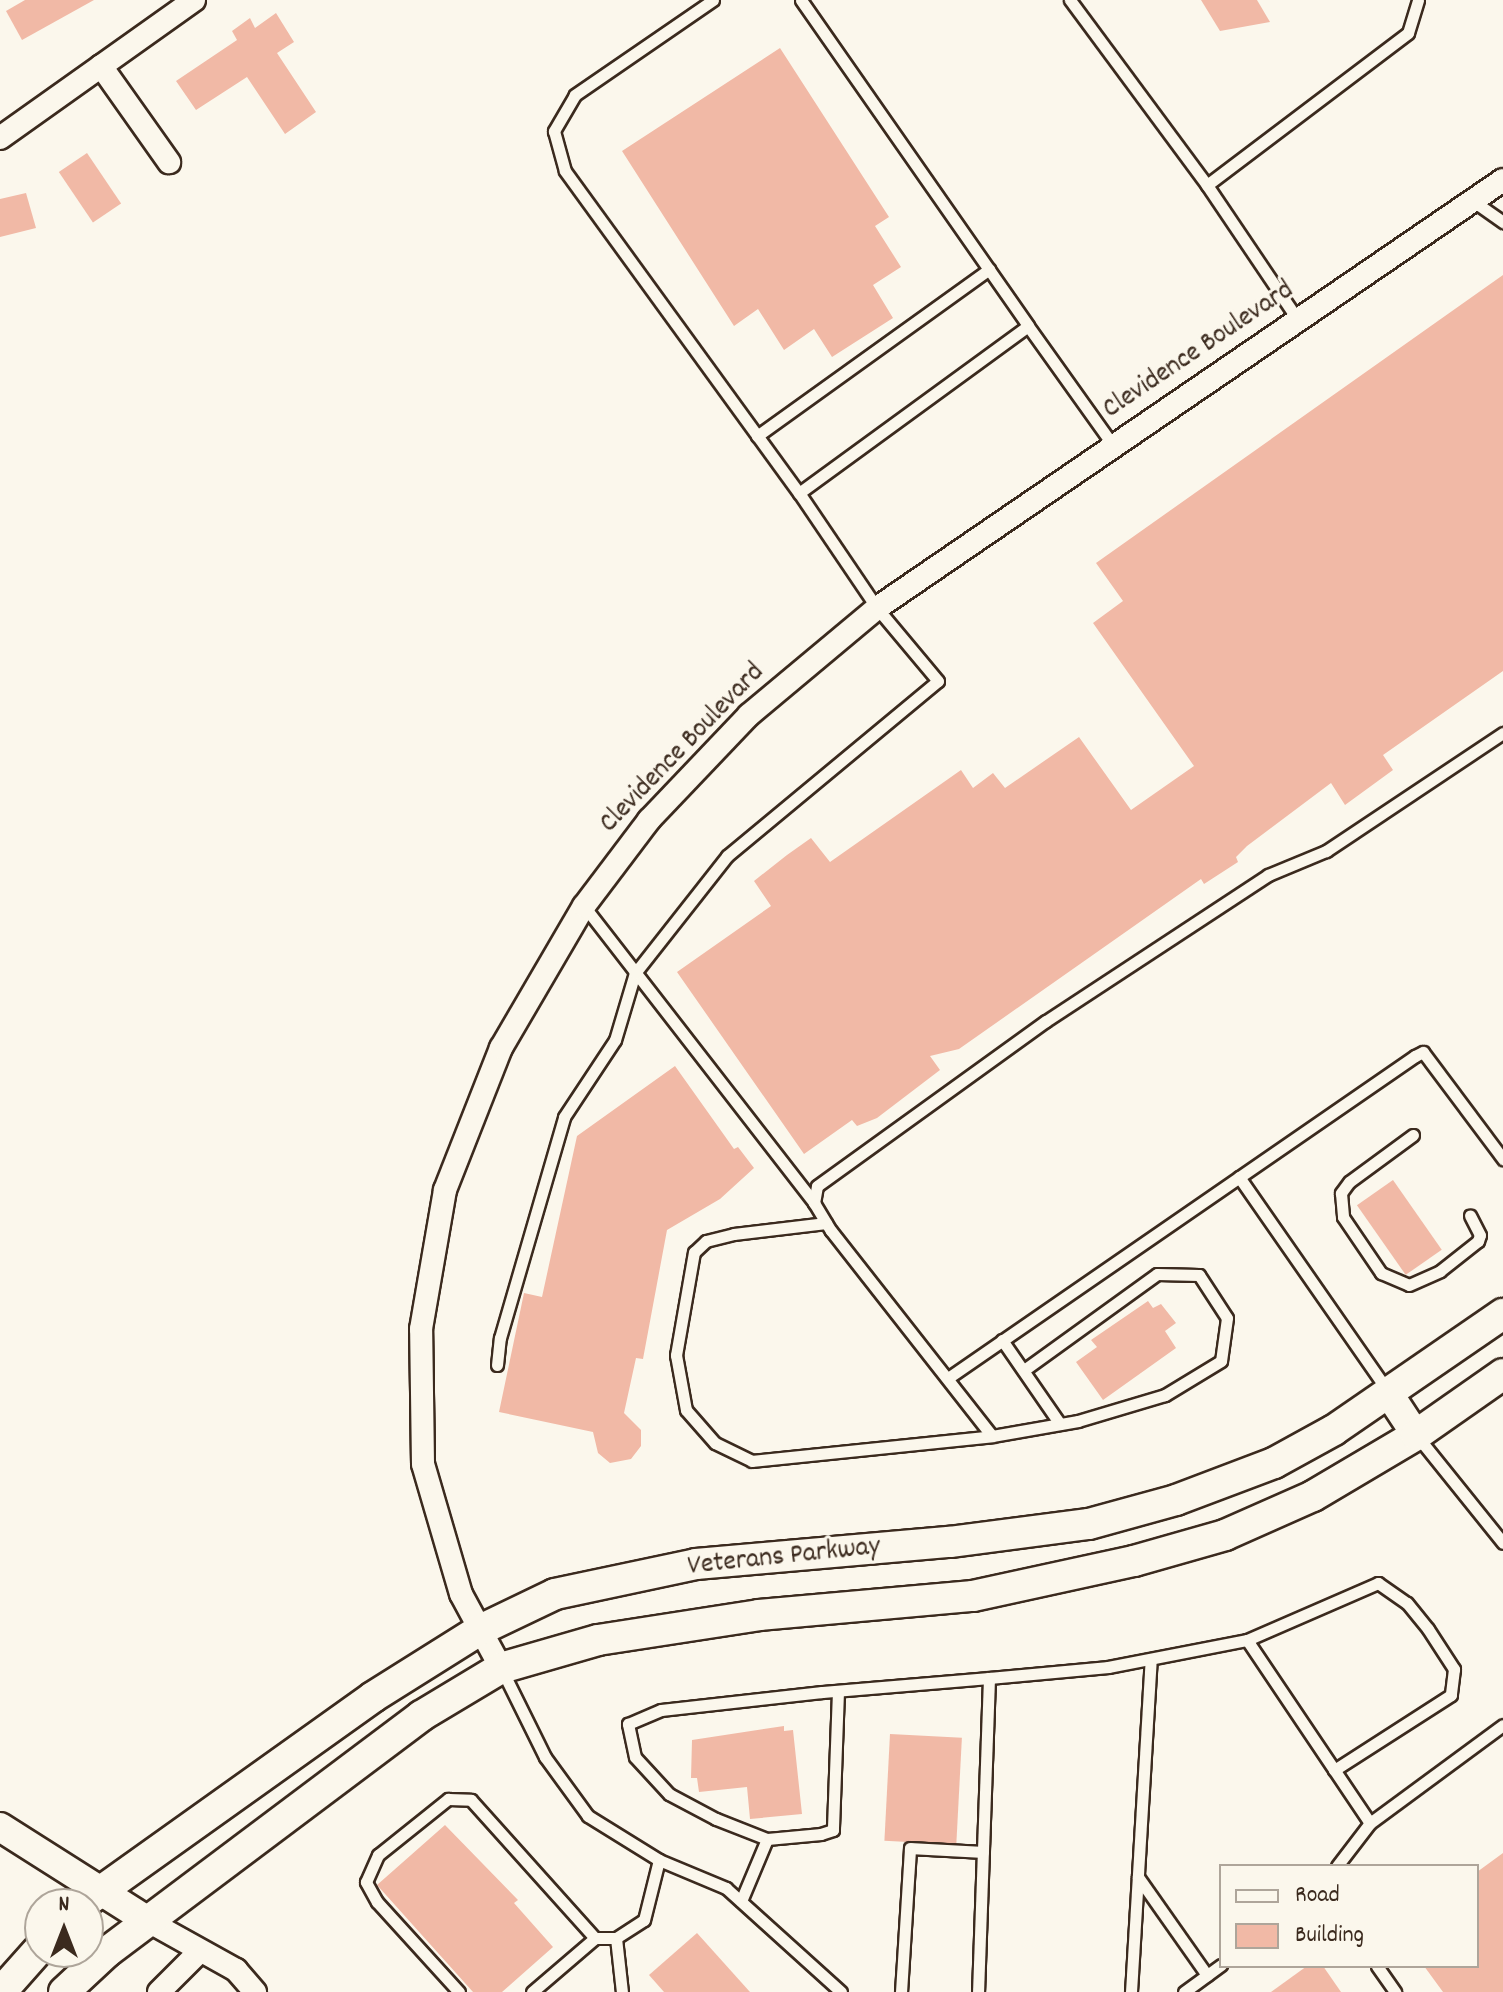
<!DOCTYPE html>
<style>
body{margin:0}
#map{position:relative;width:1503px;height:1992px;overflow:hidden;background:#fbf7ec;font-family:Dekko,sans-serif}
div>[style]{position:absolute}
.building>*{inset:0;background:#f1b9a6;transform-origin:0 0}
.roads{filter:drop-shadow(2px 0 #3b2a1e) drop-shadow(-2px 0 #3b2a1e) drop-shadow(0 2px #3b2a1e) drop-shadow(0 -2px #3b2a1e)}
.service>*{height:11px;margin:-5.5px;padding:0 5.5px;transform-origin:5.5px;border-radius:5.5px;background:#fbf7ec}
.minor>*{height:22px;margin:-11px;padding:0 11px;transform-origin:11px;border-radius:11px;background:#fbf7ec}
.tertiary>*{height:28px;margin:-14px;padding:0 14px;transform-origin:14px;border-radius:14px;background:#fbf7ec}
.secondary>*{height:30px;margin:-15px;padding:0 15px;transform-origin:15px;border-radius:15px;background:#fbf7ec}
span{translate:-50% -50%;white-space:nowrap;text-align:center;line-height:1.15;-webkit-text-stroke:6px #fbf7ec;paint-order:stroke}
.street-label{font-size:28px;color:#3b2a1e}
.legend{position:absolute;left:1219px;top:1864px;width:260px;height:104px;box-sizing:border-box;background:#fbf7ec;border:2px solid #aea59a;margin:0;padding:10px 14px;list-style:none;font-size:24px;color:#3b2a1e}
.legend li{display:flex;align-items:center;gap:16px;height:40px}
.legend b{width:40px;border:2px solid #aea59a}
.north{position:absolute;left:24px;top:1888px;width:80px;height:80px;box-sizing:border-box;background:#fbf7ec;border:2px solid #aea59a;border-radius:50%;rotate:0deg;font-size:22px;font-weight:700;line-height:32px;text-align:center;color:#3b2a1e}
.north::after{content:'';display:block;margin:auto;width:28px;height:36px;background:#3b2a1e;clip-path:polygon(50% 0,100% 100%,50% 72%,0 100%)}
</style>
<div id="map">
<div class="building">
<div style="clip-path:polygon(25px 0,94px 0,22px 40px,6px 11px)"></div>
<div style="clip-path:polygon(1201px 0,1257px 0,1270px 22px,1220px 31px)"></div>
<div style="clip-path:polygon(276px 13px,294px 42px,277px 53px,316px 112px,285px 134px,247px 77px,196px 110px,176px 81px,237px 40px,232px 31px,250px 18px,255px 28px)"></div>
<div style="clip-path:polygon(780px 48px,889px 217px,875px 226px,901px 267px,873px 285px,893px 318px,832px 357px,814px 329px,784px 350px,758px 309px,734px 326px,622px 151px)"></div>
<div style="left:87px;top:153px;width:61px;height:34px;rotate:56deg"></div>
<div style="clip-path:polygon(26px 193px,36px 228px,0 237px,0 199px)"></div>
<div style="clip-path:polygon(1503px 275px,1503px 671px,1383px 755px,1393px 770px,1345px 805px,1331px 783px,1247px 846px,1236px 857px,1238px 862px,1204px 884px,1201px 879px,959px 1049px,930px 1056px,940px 1070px,877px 1118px,857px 1126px,852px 1120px,804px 1154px,677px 972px,771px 906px,754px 881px,787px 855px,811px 838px,830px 862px,961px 770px,973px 788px,993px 773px,1005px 788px,1079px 737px,1131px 810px,1194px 766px,1093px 623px,1123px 601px,1096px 563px)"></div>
<div style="clip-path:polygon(675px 1066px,734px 1149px,738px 1147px,754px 1168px,720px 1199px,667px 1230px,643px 1359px,636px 1358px,624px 1413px,641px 1430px,641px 1446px,631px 1459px,610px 1463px,598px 1453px,593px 1432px,499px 1412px,524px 1293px,542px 1297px,577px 1136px)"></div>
<div style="left:1393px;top:1180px;width:85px;height:44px;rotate:55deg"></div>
<div style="clip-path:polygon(1148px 1301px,1153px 1308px,1161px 1304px,1176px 1323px,1165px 1331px,1176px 1348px,1103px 1400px,1076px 1362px,1097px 1347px,1091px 1340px)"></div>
<div style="clip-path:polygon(784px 1726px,784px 1731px,793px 1730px,802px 1814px,750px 1819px,747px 1787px,699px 1792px,697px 1778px,691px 1778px,692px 1740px)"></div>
<div style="left:890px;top:1734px;width:72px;height:107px;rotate:3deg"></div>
<div style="clip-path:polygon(445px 1825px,518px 1900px,514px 1903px,553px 1947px,502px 1992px,473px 1992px,377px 1885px)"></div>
<div style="clip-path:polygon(1503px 1853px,1503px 1992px,1443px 1992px,1424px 1966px,1477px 1966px,1477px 1872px)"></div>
<div style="clip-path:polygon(697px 1933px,750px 1992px,664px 1992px,649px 1975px)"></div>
<div style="clip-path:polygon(1307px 1966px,1323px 1966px,1341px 1992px,1271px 1992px)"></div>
</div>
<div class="roads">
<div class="service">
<div style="left:713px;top:0;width:168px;rotate:145.5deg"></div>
<div style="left:575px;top:95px;width:42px;rotate:120.3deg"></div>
<div style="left:554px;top:131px;width:41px;rotate:74.6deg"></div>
<div style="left:565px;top:171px;width:398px;rotate:54deg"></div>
<div style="left:801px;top:0;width:397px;rotate:55.1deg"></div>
<div style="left:1070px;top:0;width:230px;rotate:53.5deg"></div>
<div style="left:1473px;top:201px;width:37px;rotate:35deg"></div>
<div style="left:1298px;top:320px;width:163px;rotate:-124deg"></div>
<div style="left:1207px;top:185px;width:252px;rotate:-37.1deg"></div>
<div style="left:1408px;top:33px;width:34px;rotate:-73deg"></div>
<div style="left:757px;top:436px;width:286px;rotate:-35.7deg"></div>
<div style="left:584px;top:906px;width:376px;rotate:52.2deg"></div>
<div style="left:1413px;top:1135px;width:79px;rotate:143.7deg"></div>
<div style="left:1349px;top:1182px;width:14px;rotate:126deg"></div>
<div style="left:1341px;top:1193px;width:24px;rotate:85deg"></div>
<div style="left:1343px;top:1217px;width:68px;rotate:55.8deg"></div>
<div style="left:1381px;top:1273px;width:30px;rotate:23deg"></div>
<div style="left:1409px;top:1285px;width:34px;rotate:-24deg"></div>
<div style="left:1440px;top:1271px;width:48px;rotate:-38.3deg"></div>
<div style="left:1478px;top:1241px;width:6px;rotate:-72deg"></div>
<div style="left:1480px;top:1235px;width:22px;rotate:-117deg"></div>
<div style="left:1239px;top:1177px;width:259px;rotate:55.2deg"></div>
<div style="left:826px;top:1223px;width:93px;rotate:173.2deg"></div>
<div style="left:734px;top:1234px;width:29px;rotate:166deg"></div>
<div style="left:706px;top:1241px;width:16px;rotate:137deg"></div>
<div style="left:694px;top:1252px;width:105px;rotate:99.9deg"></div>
<div style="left:676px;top:1355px;width:56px;rotate:79.7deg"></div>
<div style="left:686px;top:1410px;width:44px;rotate:48.7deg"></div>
<div style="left:715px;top:1443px;width:41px;rotate:25.9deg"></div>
<div style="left:752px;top:1461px;width:241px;rotate:-5.9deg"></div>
<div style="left:1002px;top:1340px;width:102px;rotate:55.4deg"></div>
<div style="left:497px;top:1365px;width:27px;rotate:-84deg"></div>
<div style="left:500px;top:1338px;width:230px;rotate:-73.8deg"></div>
<div style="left:564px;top:1117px;width:92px;rotate:-56.5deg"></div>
<div style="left:615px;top:1040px;width:70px;rotate:-73.4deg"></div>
<div style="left:635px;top:973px;width:149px;rotate:-51.8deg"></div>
<div style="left:727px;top:856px;width:274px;rotate:-39.7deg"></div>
<div style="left:938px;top:681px;width:95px;rotate:-129.9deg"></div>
<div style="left:877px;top:608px;width:139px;rotate:-124.1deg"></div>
<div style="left:799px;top:493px;width:283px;rotate:-36.1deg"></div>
<div style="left:1028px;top:326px;width:146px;rotate:54.5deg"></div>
<div style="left:1024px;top:1370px;width:164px;rotate:-35.8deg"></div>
<div style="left:1157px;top:1274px;width:42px;rotate:1.4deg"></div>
<div style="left:1199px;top:1275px;width:51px;rotate:56.9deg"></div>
<div style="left:1227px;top:1318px;width:43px;rotate:97.9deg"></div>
<div style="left:1221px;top:1361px;width:66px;rotate:148.7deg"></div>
<div style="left:1165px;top:1395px;width:91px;rotate:163.4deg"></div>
<div style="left:1078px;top:1421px;width:87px;rotate:170.1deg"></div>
<div style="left:992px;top:1436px;width:261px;rotate:-128.1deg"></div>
<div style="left:831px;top:1231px;width:33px;rotate:-121deg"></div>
<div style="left:814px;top:1203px;width:17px;rotate:-80deg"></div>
<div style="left:817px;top:1186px;width:282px;rotate:-35.8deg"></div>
<div style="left:1046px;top:1021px;width:266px;rotate:-33.3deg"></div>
<div style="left:1268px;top:875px;width:63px;rotate:-22.5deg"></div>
<div style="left:1326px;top:851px;width:213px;rotate:-33.7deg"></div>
<div style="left:948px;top:1378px;width:567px;rotate:-34.59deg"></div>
<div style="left:1415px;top:1056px;width:9px;rotate:-27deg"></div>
<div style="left:1423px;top:1052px;width:134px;rotate:53.2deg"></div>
<div style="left:1417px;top:1436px;width:137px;rotate:51.2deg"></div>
<div style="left:1247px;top:1640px;width:143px;rotate:-23.5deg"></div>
<div style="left:1378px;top:1583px;width:35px;rotate:35deg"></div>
<div style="left:1407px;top:1603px;width:33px;rotate:51deg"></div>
<div style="left:1428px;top:1629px;width:48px;rotate:57deg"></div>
<div style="left:1454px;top:1669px;width:26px;rotate:97deg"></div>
<div style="left:1451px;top:1695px;width:139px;rotate:147.3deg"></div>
<div style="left:989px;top:1678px;width:120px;rotate:-5.3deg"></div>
<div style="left:1108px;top:1667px;width:142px;rotate:-11deg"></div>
<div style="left:1247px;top:1640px;width:220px;rotate:56.1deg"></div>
<div style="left:838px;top:1691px;width:139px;rotate:92.1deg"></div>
<div style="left:833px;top:1830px;width:13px;rotate:162deg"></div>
<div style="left:821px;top:1834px;width:54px;rotate:174.7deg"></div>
<div style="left:767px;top:1839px;width:55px;rotate:-158.6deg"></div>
<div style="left:716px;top:1819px;width:53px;rotate:-152deg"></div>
<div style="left:669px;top:1794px;width:50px;rotate:-132.6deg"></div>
<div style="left:635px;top:1757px;width:34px;rotate:-102deg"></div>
<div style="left:628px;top:1724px;width:36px;rotate:-23deg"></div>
<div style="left:661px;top:1710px;width:162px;rotate:-6.4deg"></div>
<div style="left:822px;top:1692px;width:168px;rotate:-4.8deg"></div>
<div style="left:989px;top:1678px;width:314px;rotate:92deg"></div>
<div style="left:659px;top:1860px;width:73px;rotate:22.7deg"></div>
<div style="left:726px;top:1888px;width:155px;rotate:42.1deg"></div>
<div style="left:1337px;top:1866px;width:54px;rotate:-52.5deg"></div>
<div style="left:1370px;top:1823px;width:165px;rotate:-36.4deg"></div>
<div style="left:1138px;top:1877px;width:120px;rotate:54.9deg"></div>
<div style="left:741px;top:1901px;width:67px;rotate:-67.2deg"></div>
<div style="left:616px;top:1938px;width:54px;rotate:83.7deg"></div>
<div style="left:1377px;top:1966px;width:32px;rotate:55deg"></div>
<div style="left:459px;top:1992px;width:122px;rotate:-132.3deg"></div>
<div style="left:377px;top:1902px;width:23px;rotate:-119deg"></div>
<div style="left:366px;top:1882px;width:30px;rotate:-66deg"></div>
<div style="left:378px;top:1855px;width:90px;rotate:-38.7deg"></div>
<div style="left:448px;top:1799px;width:23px;rotate:2deg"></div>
<div style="left:471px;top:1800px;width:186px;rotate:48.1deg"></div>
<div style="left:595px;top:1938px;width:21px"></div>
<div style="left:616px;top:1938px;width:33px;rotate:-33deg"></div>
<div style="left:644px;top:1920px;width:62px;rotate:-76deg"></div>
<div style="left:659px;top:1860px;width:84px;rotate:-148.2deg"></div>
<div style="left:588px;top:1816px;width:73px;rotate:-126.1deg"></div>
<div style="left:545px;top:1757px;width:99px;rotate:-116.3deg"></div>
<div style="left:532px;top:1992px;width:83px;rotate:-40.6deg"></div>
<div style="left:901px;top:1992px;width:144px;rotate:-86.4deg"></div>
<div style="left:910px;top:1848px;width:73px;rotate:3.1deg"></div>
<div style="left:1131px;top:1992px;width:333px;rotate:-86.6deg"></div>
<div style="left:1184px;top:1992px;width:46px;rotate:-36.1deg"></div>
</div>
<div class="minor">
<div style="left:101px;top:66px;width:118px;rotate:54.7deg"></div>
<div style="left:0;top:138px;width:238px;rotate:-35.4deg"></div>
<div style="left:501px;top:1668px;width:84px;rotate:-118.4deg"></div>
<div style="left:461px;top:1594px;width:135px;rotate:-106.3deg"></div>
<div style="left:423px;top:1464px;width:135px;rotate:-90.8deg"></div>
<div style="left:421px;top:1329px;width:141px;rotate:-80.2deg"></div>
<div style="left:445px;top:1190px;width:153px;rotate:-68.5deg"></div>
<div style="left:501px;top:1048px;width:164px;rotate:-59.7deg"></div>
<div style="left:584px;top:906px;width:108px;rotate:-52.9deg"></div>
<div style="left:649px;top:820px;width:145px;rotate:-46.4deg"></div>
<div style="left:749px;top:715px;width:167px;rotate:-39.9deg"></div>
<div style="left:877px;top:608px;width:758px;rotate:-34.36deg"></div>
<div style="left:148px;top:1921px;width:101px;rotate:29.1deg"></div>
<div style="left:236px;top:1970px;width:29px;rotate:49deg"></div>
<div style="left:159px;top:1992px;width:58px;rotate:-45deg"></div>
</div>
<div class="tertiary">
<div style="left:1389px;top:1394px;width:49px;rotate:56.6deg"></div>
<div style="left:0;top:1827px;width:175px;rotate:32.4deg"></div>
</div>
<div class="secondary">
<div style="left:83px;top:1904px;width:356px;rotate:-35.5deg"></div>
<div style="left:373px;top:1697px;width:126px;rotate:-32.1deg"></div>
<div style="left:480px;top:1630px;width:83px;rotate:-25.6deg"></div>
<div style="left:555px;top:1594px;width:144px;rotate:-12deg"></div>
<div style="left:696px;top:1564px;width:255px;rotate:-5deg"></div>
<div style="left:950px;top:1542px;width:140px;rotate:-7.4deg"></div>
<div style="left:1089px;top:1524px;width:90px;rotate:-15.4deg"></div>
<div style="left:1176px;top:1500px;width:105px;rotate:-20.7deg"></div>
<div style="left:1274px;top:1463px;width:68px;rotate:-28.8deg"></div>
<div style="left:1334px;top:1430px;width:205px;rotate:-34.5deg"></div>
<div style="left:1px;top:1992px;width:59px;rotate:-48.4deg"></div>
<div style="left:64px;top:1992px;width:59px;rotate:-42.9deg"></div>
<div style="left:107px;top:1952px;width:393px;rotate:-36.9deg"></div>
<div style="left:421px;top:1716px;width:93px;rotate:-31deg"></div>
<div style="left:501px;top:1668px;width:101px;rotate:-16.1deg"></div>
<div style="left:598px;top:1640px;width:163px;rotate:-8.8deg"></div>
<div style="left:759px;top:1615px;width:215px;rotate:-5.1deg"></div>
<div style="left:973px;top:1596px;width:165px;rotate:-12.3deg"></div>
<div style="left:1134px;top:1561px;width:95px;rotate:-15.9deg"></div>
<div style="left:1225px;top:1535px;width:96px;rotate:-23.9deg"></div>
<div style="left:1313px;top:1496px;width:120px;rotate:-30.6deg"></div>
<div style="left:1416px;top:1435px;width:106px;rotate:-35deg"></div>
</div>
</div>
<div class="street-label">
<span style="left:1199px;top:351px;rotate:-34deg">Clevidence Boulevard</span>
<span style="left:683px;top:749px;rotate:-46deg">Clevidence Boulevard</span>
<span style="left:784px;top:1558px;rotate:-6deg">Veterans Parkway</span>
</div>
<ul class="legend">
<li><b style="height:10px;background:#fbf7ec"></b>Road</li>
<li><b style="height:22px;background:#f1b9a6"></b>Building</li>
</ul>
<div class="north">N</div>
</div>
